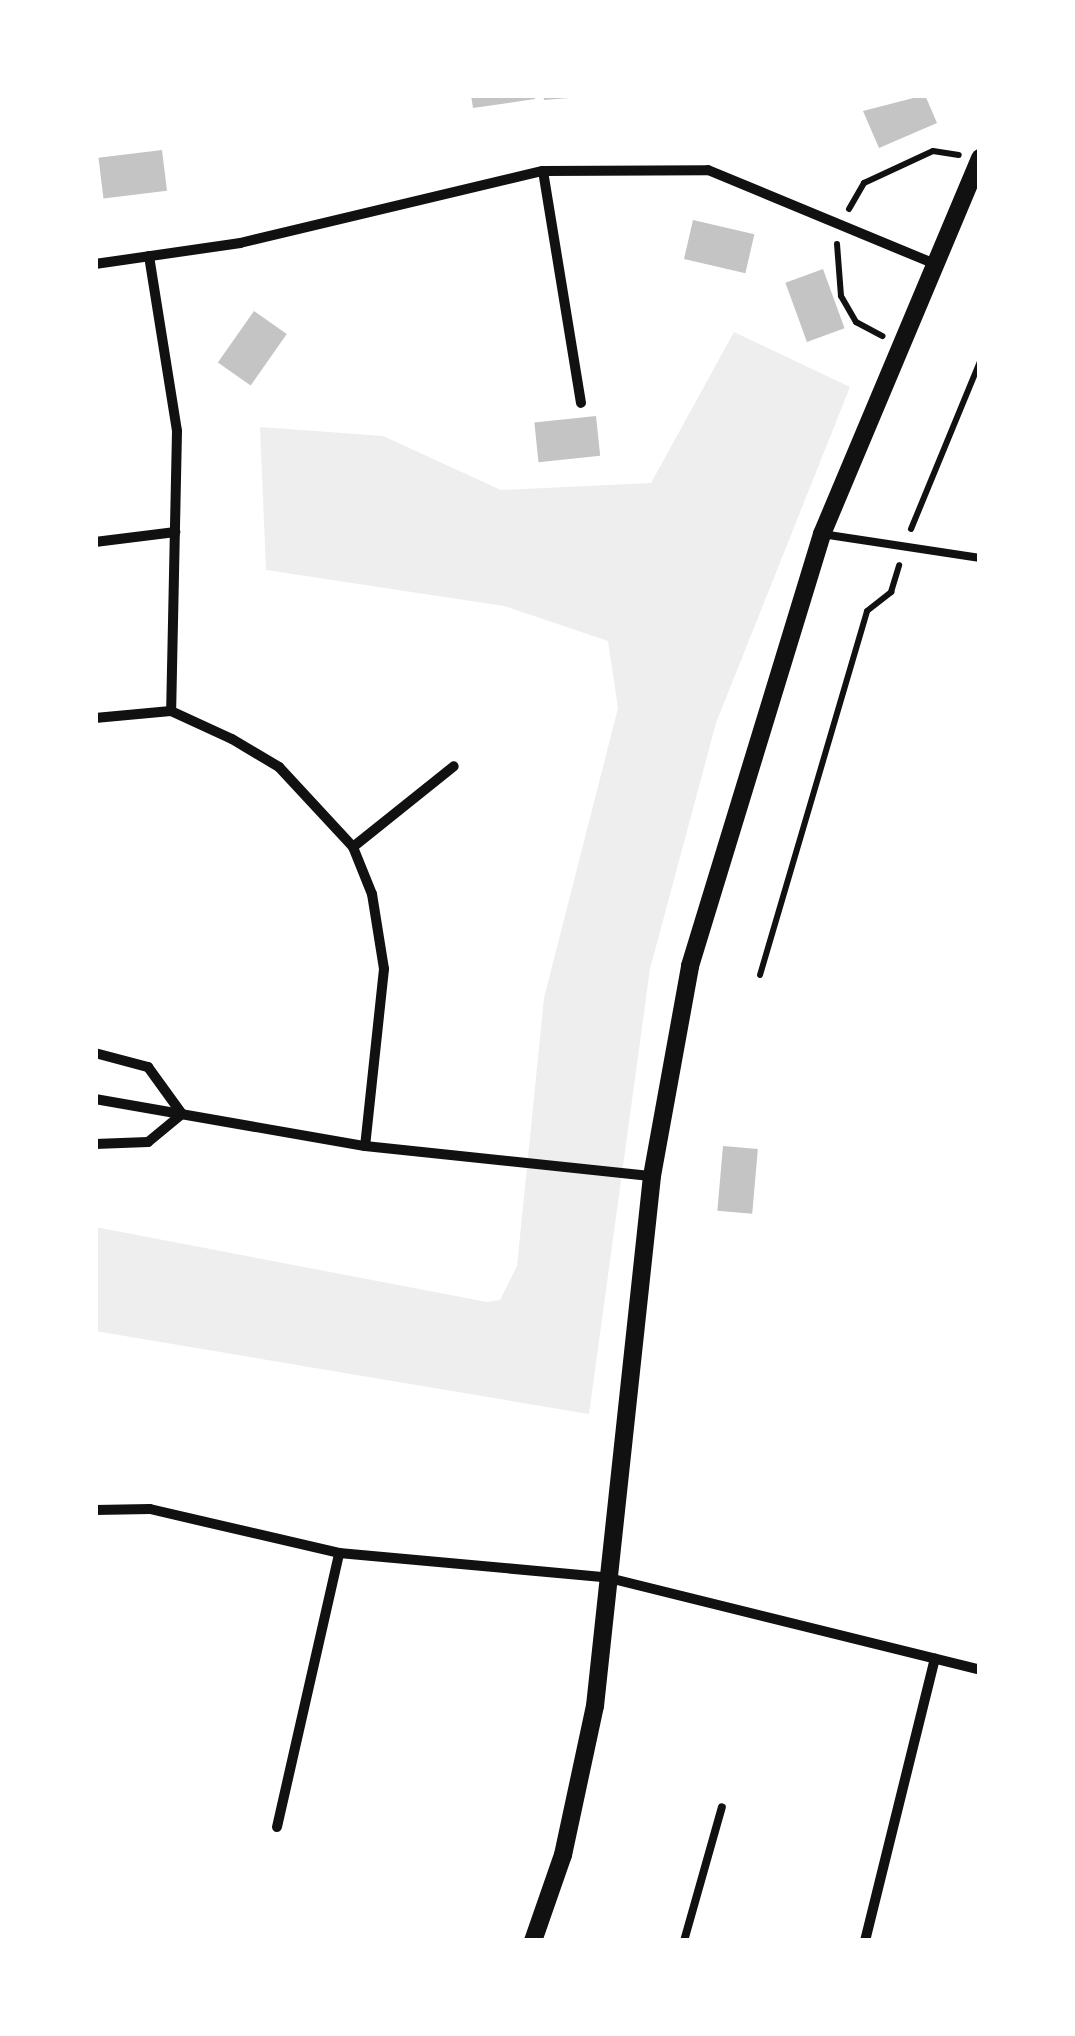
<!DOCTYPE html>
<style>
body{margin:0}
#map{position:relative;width:1075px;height:2036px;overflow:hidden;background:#fff;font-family:"PT Sans",sans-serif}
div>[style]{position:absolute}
.green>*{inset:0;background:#eee}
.building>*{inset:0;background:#c4c4c4;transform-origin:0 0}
.path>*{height:6px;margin:-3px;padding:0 3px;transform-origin:3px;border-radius:3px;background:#111}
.service>*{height:8px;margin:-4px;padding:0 4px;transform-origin:4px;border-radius:4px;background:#111}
.minor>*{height:10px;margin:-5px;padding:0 5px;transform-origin:5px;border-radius:5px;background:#111}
.tertiary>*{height:18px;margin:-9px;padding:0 9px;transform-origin:9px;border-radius:9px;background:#111}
span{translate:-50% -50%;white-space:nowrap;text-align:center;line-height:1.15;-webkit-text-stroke:10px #fff;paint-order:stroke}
.frame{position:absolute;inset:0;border:98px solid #fff;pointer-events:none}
</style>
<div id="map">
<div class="green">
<div style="clip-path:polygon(734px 332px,850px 387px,716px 723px,650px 969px,589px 1414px,95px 1331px,95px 1227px,487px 1302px,500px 1300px,517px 1266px,544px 998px,618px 708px,608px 641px,504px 606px,266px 570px,260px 427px,383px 436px,501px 490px,651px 483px)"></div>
</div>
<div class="building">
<div style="clip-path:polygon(471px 95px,535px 95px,535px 99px,473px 108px)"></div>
<div style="clip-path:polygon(543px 95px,568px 95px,569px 98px,544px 100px)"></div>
<div style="clip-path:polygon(925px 95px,937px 123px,879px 148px,863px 111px)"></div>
<div style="left:162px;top:150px;width:41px;height:64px;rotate:83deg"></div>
<div style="left:693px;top:220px;width:63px;height:40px;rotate:13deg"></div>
<div style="left:823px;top:269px;width:63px;height:40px;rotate:70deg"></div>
<div style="left:254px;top:311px;width:40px;height:63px;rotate:35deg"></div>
<div style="left:596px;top:416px;width:40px;height:62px;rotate:84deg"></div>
<div style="left:723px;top:1146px;width:35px;height:65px;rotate:5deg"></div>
</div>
<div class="path">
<div style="left:849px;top:209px;width:30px;rotate:-60deg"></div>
<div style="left:864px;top:183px;width:76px;rotate:-24.9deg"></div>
<div style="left:933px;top:151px;width:26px;rotate:9deg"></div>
<div style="left:837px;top:244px;width:52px;rotate:85.6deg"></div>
<div style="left:841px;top:296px;width:30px;rotate:60deg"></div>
<div style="left:856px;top:322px;width:30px;rotate:28deg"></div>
<div style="left:911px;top:529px;width:181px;rotate:-67.6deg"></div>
<div style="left:760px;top:975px;width:379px;rotate:-73.6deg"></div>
<div style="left:867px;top:611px;width:31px;rotate:-38deg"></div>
<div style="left:891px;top:592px;width:28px;rotate:-73deg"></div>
</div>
<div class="service">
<div style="left:822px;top:534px;width:160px;rotate:8.6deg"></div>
<div style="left:684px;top:1941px;width:139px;rotate:-74.2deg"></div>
</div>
<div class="minor">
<div style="left:543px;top:171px;width:235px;rotate:80.7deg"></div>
<div style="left:149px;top:256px;width:177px;rotate:80.9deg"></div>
<div style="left:177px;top:431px;width:280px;rotate:91.2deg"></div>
<div style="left:95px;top:264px;width:147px;rotate:-8.2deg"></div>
<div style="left:240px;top:243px;width:311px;rotate:-13.4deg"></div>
<div style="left:543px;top:171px;width:165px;rotate:-0.3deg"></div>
<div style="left:708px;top:170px;width:243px;rotate:22.5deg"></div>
<div style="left:95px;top:542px;width:81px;rotate:-7.1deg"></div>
<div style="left:95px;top:718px;width:76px;rotate:-5.3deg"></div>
<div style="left:171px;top:711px;width:67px;rotate:24.7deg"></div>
<div style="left:232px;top:739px;width:55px;rotate:30.8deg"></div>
<div style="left:279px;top:767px;width:109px;rotate:47.2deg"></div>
<div style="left:353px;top:847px;width:51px;rotate:68deg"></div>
<div style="left:372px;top:894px;width:76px;rotate:80.9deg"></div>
<div style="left:384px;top:969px;width:178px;rotate:96.1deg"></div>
<div style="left:353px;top:847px;width:129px;rotate:-38.7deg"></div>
<div style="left:95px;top:1053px;width:55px;rotate:14.8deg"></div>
<div style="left:148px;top:1067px;width:58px;rotate:54.1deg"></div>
<div style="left:182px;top:1114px;width:44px;rotate:140.5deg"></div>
<div style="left:148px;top:1142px;width:53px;rotate:177.8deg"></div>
<div style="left:95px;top:1099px;width:274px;rotate:9.9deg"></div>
<div style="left:365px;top:1146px;width:289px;rotate:6deg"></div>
<div style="left:95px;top:1510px;width:55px;rotate:-1deg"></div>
<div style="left:150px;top:1509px;width:194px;rotate:13.1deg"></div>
<div style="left:339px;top:1553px;width:267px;rotate:5.2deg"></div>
<div style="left:605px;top:1577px;width:386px;rotate:13.9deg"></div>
<div style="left:277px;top:1827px;width:281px;rotate:-77.2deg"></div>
<div style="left:865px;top:1941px;width:291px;rotate:-76.1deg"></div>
</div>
<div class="tertiary">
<div style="left:533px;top:1941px;width:91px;rotate:-70.8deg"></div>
<div style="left:563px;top:1855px;width:152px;rotate:-77.9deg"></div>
<div style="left:595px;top:1706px;width:533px;rotate:-83.86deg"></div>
<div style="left:652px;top:1176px;width:213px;rotate:-79.7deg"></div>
<div style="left:690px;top:966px;width:452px;rotate:-73deg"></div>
<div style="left:822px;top:534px;width:408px;rotate:-67.2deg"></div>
</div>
<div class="frame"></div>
</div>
